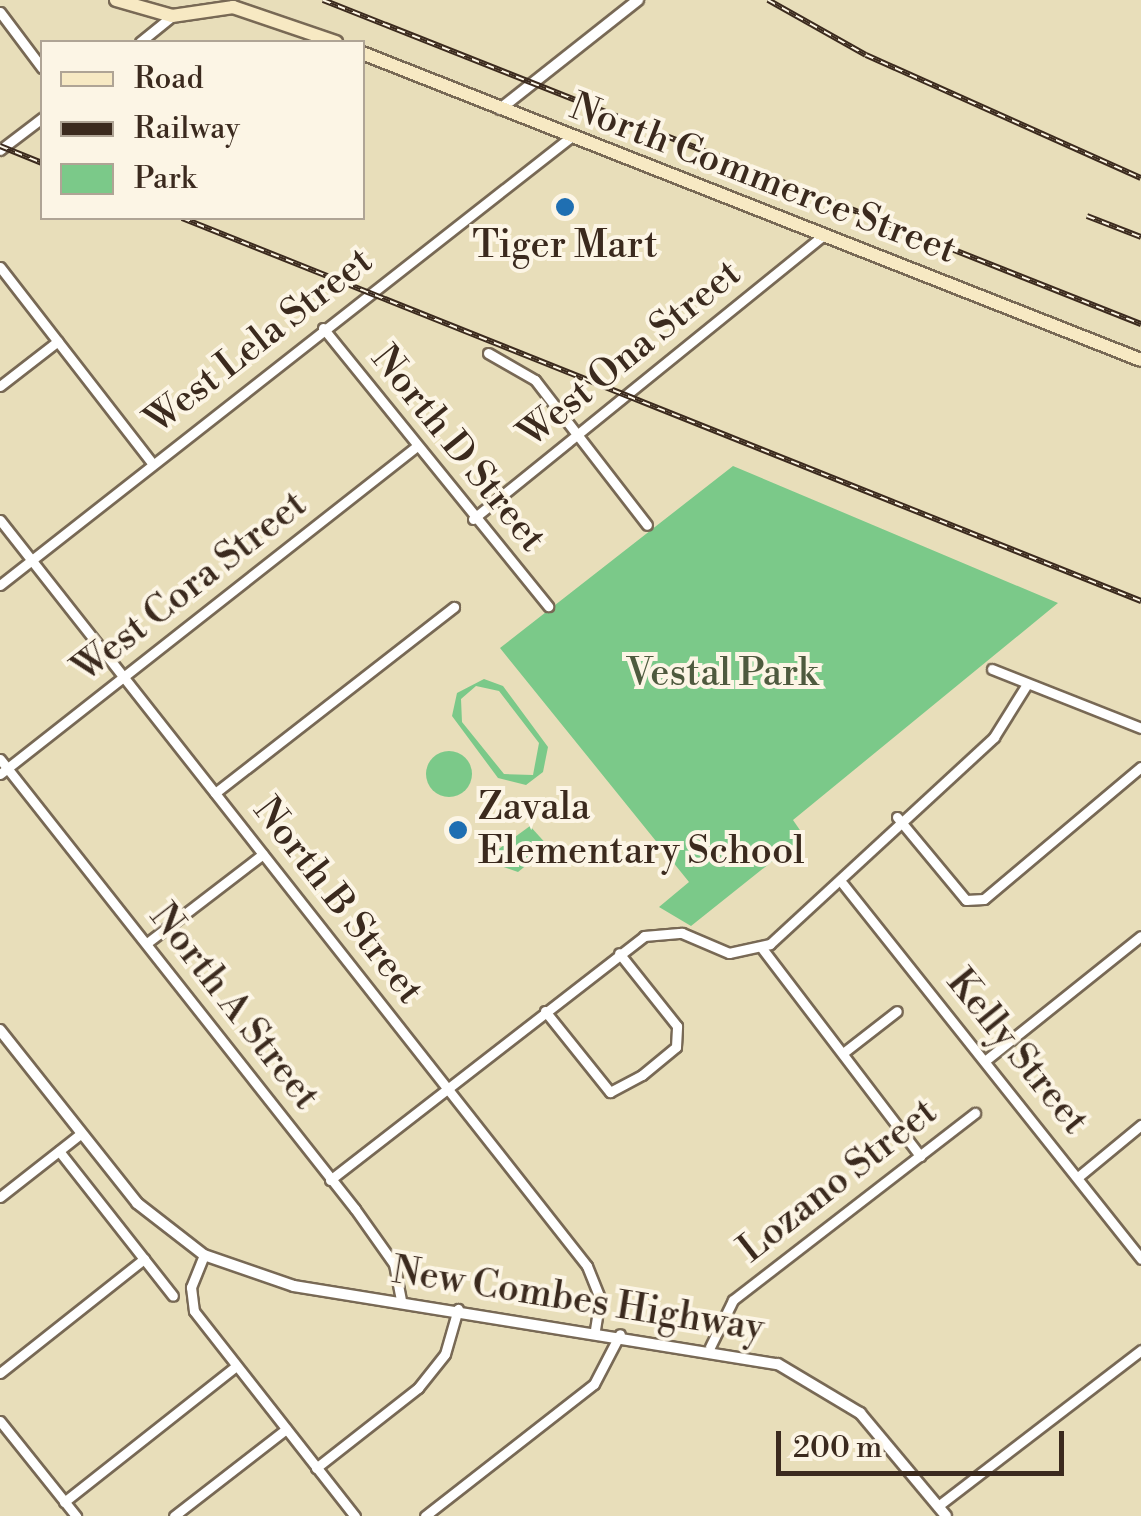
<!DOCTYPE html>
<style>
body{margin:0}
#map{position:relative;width:1141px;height:1516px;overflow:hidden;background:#e8deba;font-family:"Libre Bodoni",serif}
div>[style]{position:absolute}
.green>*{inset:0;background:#7bc989}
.round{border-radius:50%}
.roads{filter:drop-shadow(2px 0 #786955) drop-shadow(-2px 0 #786955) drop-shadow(0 2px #786955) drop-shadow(0 -2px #786955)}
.minor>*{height:9px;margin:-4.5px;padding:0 4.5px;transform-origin:4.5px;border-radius:4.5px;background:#fff}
.tertiary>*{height:10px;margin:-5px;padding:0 5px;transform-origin:5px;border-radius:5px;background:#fff}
.secondary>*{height:12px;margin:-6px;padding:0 6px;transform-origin:6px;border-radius:6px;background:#f7e9c3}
.rail>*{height:6px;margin-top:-3px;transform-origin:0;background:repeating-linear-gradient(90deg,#fcf5e5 0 8px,#3b2a1e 0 16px);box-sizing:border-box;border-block:2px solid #3b2a1e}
.dots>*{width:28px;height:28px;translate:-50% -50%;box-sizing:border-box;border:5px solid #fcf5e5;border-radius:50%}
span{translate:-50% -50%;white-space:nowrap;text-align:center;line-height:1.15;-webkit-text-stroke:8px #fcf5e5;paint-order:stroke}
.street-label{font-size:38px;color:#3b2a1e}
.poi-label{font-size:38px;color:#3b2a1e}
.left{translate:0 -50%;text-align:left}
.park-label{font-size:38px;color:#4e5a3e}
.legend{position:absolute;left:40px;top:40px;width:325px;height:180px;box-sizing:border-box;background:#fcf5e5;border:2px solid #afa495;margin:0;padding:12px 18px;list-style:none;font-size:30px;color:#3b2a1e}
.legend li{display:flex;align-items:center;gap:20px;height:50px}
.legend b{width:50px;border:2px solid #afa495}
.scale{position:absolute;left:776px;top:1431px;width:288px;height:45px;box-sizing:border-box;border:5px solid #3b2a1e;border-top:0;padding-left:12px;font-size:30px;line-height:35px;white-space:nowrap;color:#3b2a1e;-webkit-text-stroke:8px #fcf5e5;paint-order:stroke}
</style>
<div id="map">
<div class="green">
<div style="clip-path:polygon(733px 466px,1058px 603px,793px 820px,804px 836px,691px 926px,659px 907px,689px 882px,500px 648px)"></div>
<div style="clip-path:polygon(evenodd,484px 679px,503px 686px,548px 747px,543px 772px,526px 785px,498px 778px,452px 716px,457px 693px,484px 679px,476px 686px,499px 691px,539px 743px,533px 775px,504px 774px,462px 722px,461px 699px,476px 686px)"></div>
<div class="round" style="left:426px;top:751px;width:46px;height:46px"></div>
<div style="clip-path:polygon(530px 826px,549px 847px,518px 872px,495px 864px,489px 856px)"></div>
</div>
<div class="roads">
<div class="minor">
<div style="left:0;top:12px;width:70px;rotate:53.1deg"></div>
<div style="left:140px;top:42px;width:41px;rotate:-39.1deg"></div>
<div style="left:0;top:150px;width:53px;rotate:-37.3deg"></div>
<div style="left:0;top:267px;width:248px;rotate:52.2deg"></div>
<div style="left:323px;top:328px;width:358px;rotate:51deg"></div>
<div style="left:488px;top:353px;width:54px;rotate:29.9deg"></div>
<div style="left:535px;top:380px;width:183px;rotate:52.3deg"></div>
<div style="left:0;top:386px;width:73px;rotate:-37.8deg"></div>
<div style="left:473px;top:519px;width:452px;rotate:-39deg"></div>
<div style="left:0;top:520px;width:949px;rotate:51.8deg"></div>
<div style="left:587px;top:1266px;width:35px;rotate:68deg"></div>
<div style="left:600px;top:1298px;width:32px;rotate:99deg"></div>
<div style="left:0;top:585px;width:727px;rotate:-38.13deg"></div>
<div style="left:992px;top:669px;width:160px;rotate:21.6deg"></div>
<div style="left:0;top:759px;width:573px;rotate:51.73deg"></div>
<div style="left:355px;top:1209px;width:67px;rotate:54.7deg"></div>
<div style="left:394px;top:1264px;width:37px;rotate:79deg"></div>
<div style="left:0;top:774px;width:531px;rotate:-38.19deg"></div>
<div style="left:215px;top:793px;width:303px;rotate:-37.9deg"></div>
<div style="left:897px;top:817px;width:108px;rotate:50.3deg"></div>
<div style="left:966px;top:900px;width:18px;rotate:-3deg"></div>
<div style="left:984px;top:899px;width:205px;rotate:-40.1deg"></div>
<div style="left:843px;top:884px;width:479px;rotate:51.5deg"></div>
<div style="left:147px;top:943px;width:146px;rotate:-37.5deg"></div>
<div style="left:761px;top:947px;width:263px;rotate:52.7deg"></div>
<div style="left:545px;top:1011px;width:104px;rotate:51.3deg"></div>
<div style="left:610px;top:1092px;width:36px;rotate:-28deg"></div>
<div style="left:642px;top:1075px;width:44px;rotate:-39.5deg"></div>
<div style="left:676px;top:1047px;width:21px;rotate:-87deg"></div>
<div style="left:677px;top:1026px;width:93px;rotate:-128.5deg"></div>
<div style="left:843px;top:1053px;width:68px;rotate:-37.9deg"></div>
<div style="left:986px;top:1060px;width:198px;rotate:-38.7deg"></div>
<div style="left:59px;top:1151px;width:184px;rotate:51.8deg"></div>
<div style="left:1078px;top:1177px;width:82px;rotate:-39.5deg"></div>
<div style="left:330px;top:1180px;width:398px;rotate:-37.8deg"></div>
<div style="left:644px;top:936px;width:38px;rotate:-5deg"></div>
<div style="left:682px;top:933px;width:51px;rotate:23.1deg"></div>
<div style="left:729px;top:953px;width:42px;rotate:-12.4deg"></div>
<div style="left:770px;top:944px;width:305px;rotate:-42.7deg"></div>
<div style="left:994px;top:737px;width:62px;rotate:-58.1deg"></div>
<div style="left:0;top:1197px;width:100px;rotate:-38.1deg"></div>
<div style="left:204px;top:1255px;width:35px;rotate:112deg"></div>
<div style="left:191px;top:1287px;width:24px;rotate:83deg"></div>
<div style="left:194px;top:1311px;width:261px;rotate:51.9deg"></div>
<div style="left:710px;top:1347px;width:52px;rotate:-63.9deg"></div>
<div style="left:733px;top:1300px;width:306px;rotate:-37.7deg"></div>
<div style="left:0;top:1373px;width:184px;rotate:-38.4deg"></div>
<div style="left:0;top:1421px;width:122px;rotate:51.3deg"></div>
<div style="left:316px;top:1468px;width:130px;rotate:-38.1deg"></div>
<div style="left:418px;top:1388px;width:43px;rotate:-51.5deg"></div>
<div style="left:445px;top:1354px;width:47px;rotate:-73.9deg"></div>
<div style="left:64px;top:1502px;width:219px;rotate:-38.3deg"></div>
<div style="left:938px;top:1506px;width:256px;rotate:-37.5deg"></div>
<div style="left:174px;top:1516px;width:142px;rotate:-37.8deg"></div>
<div style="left:425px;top:1516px;width:214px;rotate:-38deg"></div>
<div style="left:594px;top:1384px;width:56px;rotate:-62.5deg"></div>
</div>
<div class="tertiary">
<div style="left:500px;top:109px;width:176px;rotate:-38.3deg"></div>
<div style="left:0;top:1030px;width:221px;rotate:51.6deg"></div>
<div style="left:137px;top:1203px;width:85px;rotate:37.8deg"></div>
<div style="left:204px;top:1255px;width:95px;rotate:19deg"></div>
<div style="left:294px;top:1286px;width:490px;rotate:9.2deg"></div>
<div style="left:778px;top:1364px;width:96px;rotate:30.9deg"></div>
<div style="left:860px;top:1413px;width:134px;rotate:50.1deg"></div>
</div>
<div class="secondary">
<div style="left:116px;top:0;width:58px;rotate:15.9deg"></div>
<div style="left:172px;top:16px;width:62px;rotate:-8.4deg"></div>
<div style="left:233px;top:7px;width:109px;rotate:18.8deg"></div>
<div style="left:362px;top:53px;width:837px;rotate:21.51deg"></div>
</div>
</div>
<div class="rail">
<div style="left:323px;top:0;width:880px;rotate:21.61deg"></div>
<div style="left:768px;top:0;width:112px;rotate:29.3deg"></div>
<div style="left:866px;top:55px;width:301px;rotate:24.1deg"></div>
<div style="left:0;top:146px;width:45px;rotate:22deg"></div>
<div style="left:1087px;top:216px;width:58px;rotate:21.3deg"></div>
<div style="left:182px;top:218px;width:1033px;rotate:21.77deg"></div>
</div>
<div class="dots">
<div style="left:565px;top:207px;background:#1f6fb2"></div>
<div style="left:458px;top:830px;background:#1f6fb2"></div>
</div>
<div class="street-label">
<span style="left:763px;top:179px;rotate:21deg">North Commerce Street</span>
<span style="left:259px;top:341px;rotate:-38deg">West Lela Street</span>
<span style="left:630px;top:354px;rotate:-39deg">West Ona Street</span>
<span style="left:458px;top:449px;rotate:51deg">North D Street</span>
<span style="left:190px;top:587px;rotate:-38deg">West Cora Street</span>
<span style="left:338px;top:901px;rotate:52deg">North B Street</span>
<span style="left:234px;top:1007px;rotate:52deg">North A Street</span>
<span style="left:1017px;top:1052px;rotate:51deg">Kelly Street</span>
<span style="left:838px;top:1181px;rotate:-38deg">Lozano Street</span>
<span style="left:578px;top:1300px;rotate:9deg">New Combes Highway</span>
</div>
<div class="poi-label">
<span style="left:565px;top:246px">Tiger Mart</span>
<span class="left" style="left:478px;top:830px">Zavala<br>Elementary School</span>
</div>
<div class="park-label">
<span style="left:722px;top:674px">Vestal Park</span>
</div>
<ul class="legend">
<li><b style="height:12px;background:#f7e9c3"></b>Road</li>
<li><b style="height:12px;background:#3b2a1e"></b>Railway</li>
<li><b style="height:28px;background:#7bc989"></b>Park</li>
</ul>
<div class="scale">200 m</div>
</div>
